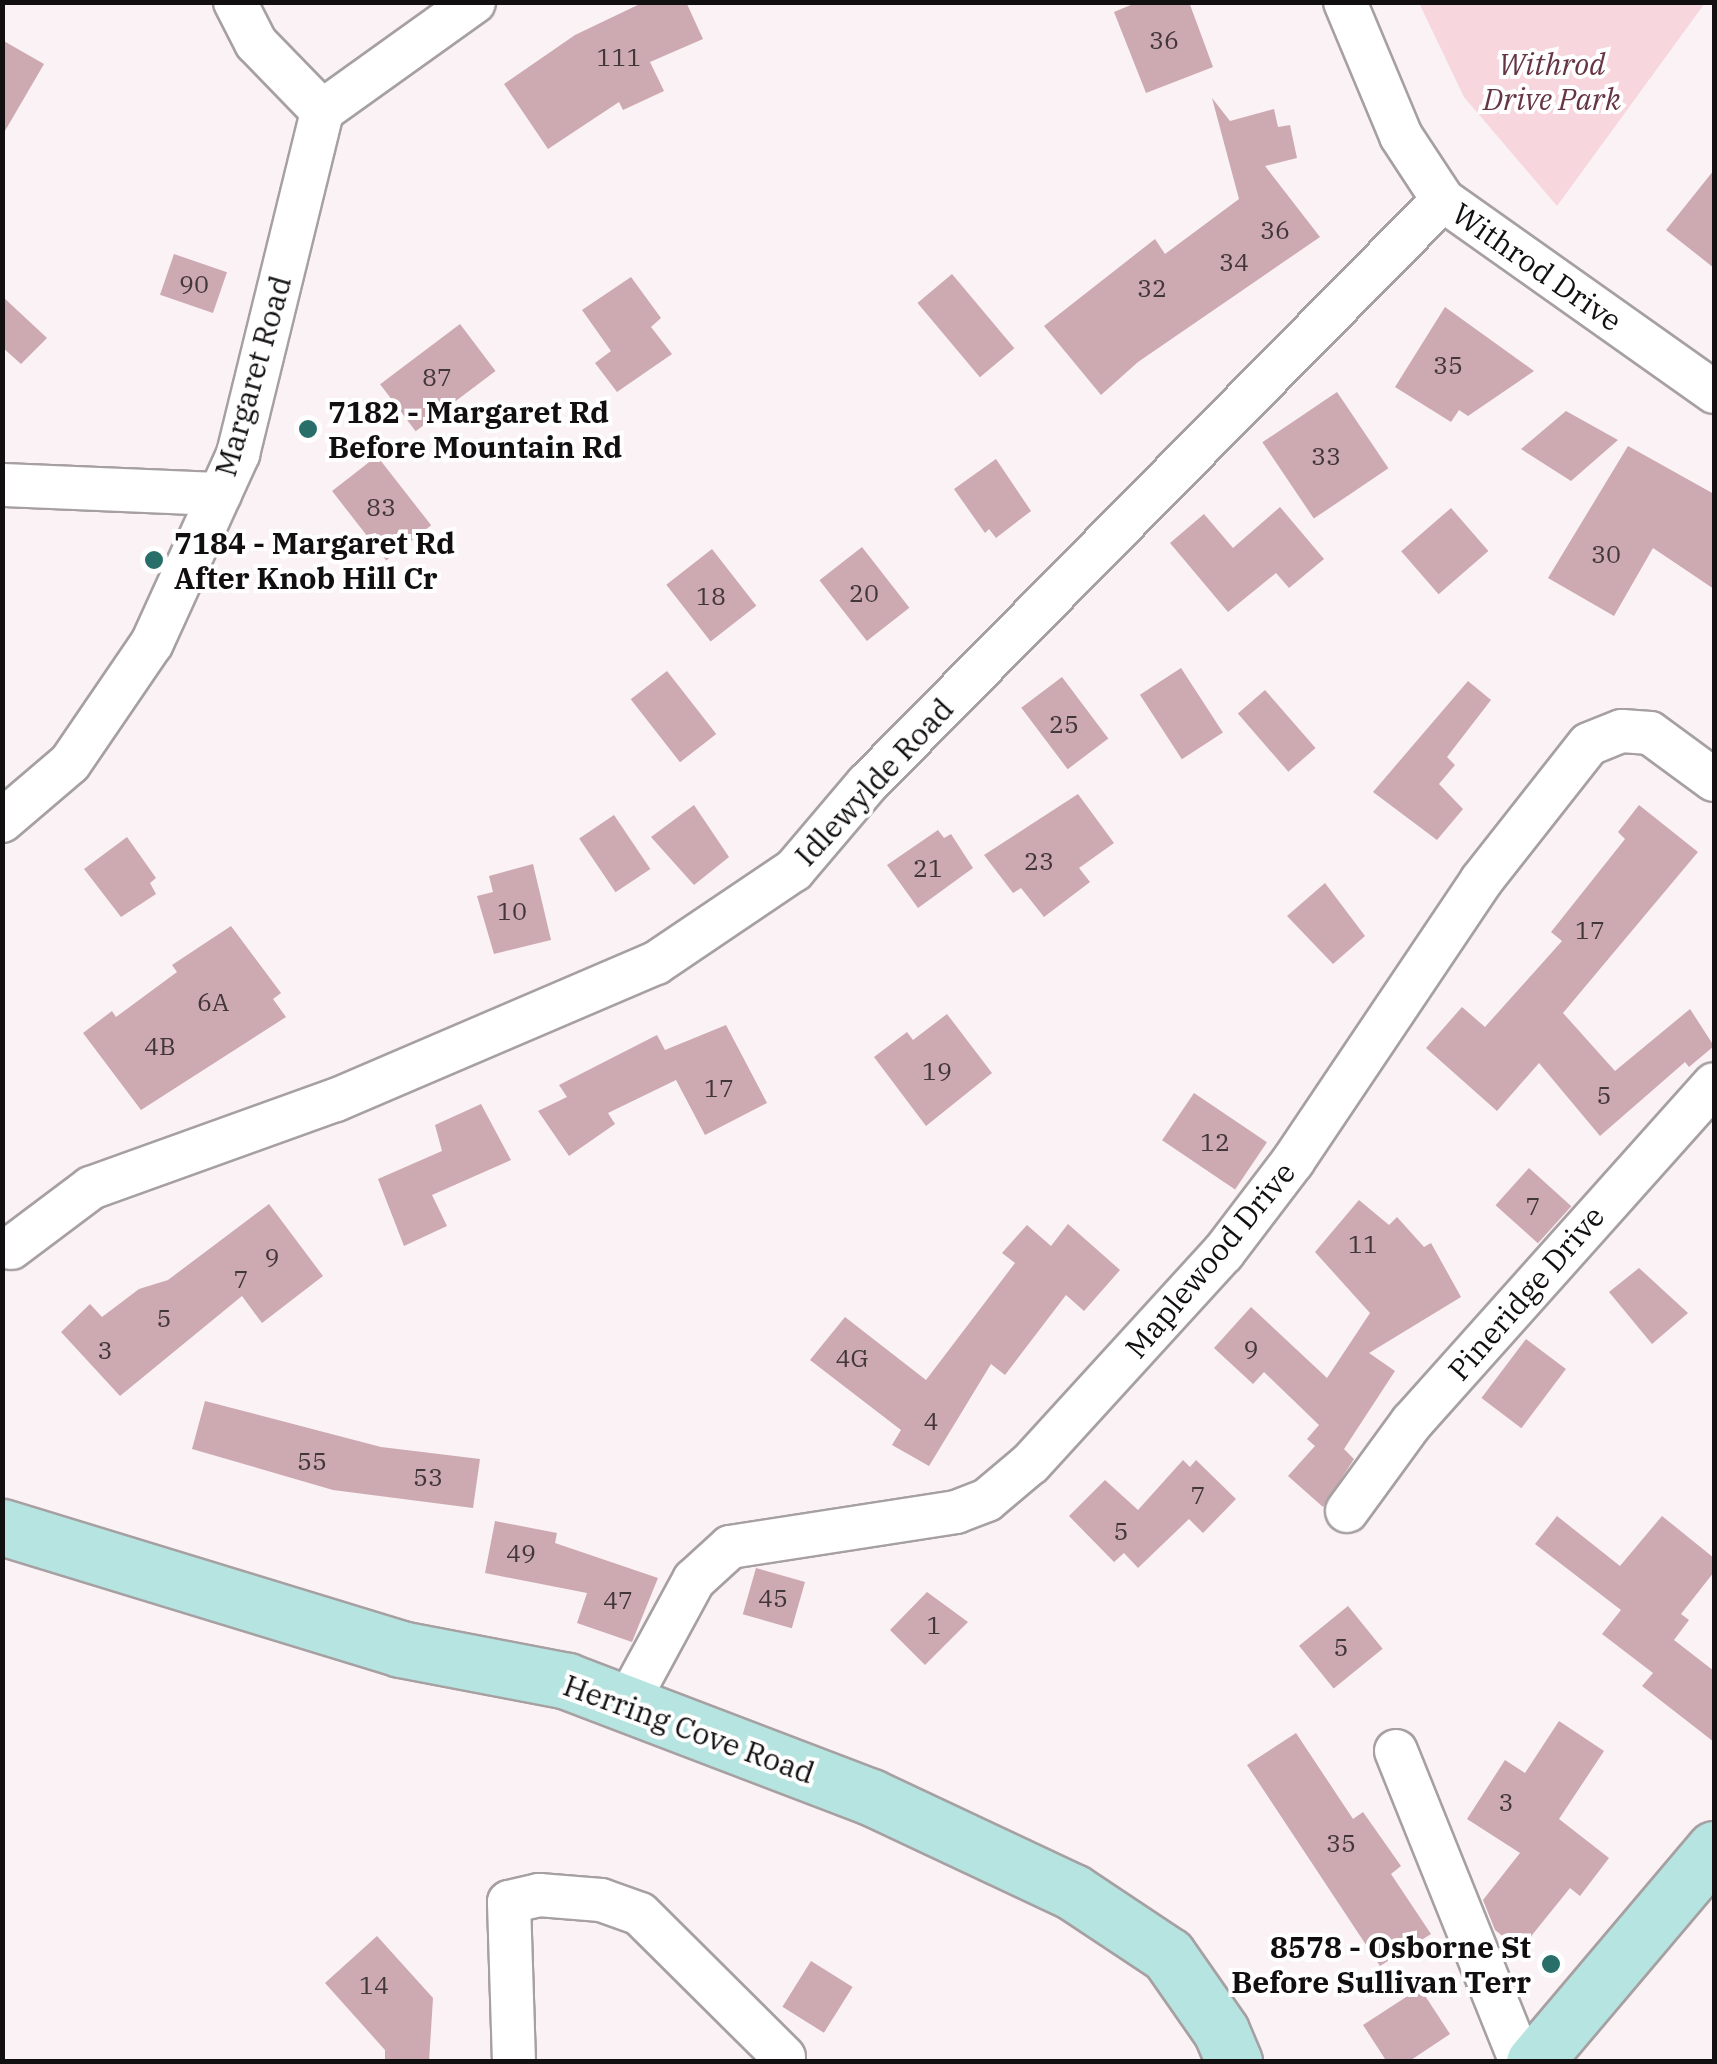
<!DOCTYPE html>
<style>
body{margin:0}
#map{position:relative;width:1717px;height:2064px;overflow:hidden;background:#faf2f4;font-family:"IBM Plex Serif",serif}
div>[style]{position:absolute}
.green>*{inset:0;background:#f7d6de}
.building>*{inset:0;background:#cda9b2;transform-origin:0 0}
.roads{filter:drop-shadow(2px 0 #a7a0a2) drop-shadow(-2px 0 #a7a0a2) drop-shadow(0 2px #a7a0a2) drop-shadow(0 -2px #a7a0a2)}
.street>*{height:42px;margin:-21px;padding:0 21px;transform-origin:21px;border-radius:21px;background:#fff}
.secondary>*{height:55px;margin:-27.5px;padding:0 27.5px;transform-origin:27.5px;border-radius:27.5px;background:#b6e4e0}
.dots>*{width:28px;height:28px;translate:-50% -50%;box-sizing:border-box;border:5px solid #fff;border-radius:50%}
span{translate:-50% -50%;white-space:nowrap;text-align:center;line-height:1.15;-webkit-text-stroke:8px #fff;paint-order:stroke}
.number-label{font-size:25px;color:#413638}
.number-label span{-webkit-text-stroke-width:0}
.park-label{font-size:30px;color:#663544;font-style:italic}
.street-label{font-size:30px;color:#120f10}
.poi-label{font-size:30px;color:#120f10;font-weight:700}
.left{translate:0 -50%;text-align:left}
.right{translate:-100% -50%;text-align:right}
.frame{position:absolute;inset:0;border:5px solid #120f10;pointer-events:none}
</style>
<div id="map">
<div class="green">
<div style="clip-path:polygon(1419px 3px,1705px 3px,1557px 206px,1464px 97px)"></div>
</div>
<div class="building">
<div style="clip-path:polygon(644px 2px,686px 2px,703px 39px,650px 62px,664px 91px,623px 110px,619px 102px,548px 149px,504px 84px,575px 35px)"></div>
<div style="clip-path:polygon(1138px 2px,1189px 2px,1213px 67px,1146px 93px,1114px 12px)"></div>
<div style="clip-path:polygon(2px 40px,44px 64px,2px 136px)"></div>
<div style="clip-path:polygon(1212px 98px,1230px 121px,1274px 109px,1278px 127px,1290px 125px,1297px 158px,1265px 166px,1320px 237px,1138px 362px,1101px 395px,1044px 326px,1155px 239px,1165px 254px,1239px 199px)"></div>
<div style="clip-path:polygon(1714px 170px,1714px 268px,1666px 230px)"></div>
<div style="left:174px;top:254px;width:56px;height:43px;rotate:19deg"></div>
<div style="left:952px;top:274px;width:97px;height:45px;rotate:50deg"></div>
<div style="clip-path:polygon(631px 277px,661px 318px,651px 327px,672px 354px,617px 392px,595px 363px,611px 351px,582px 310px)"></div>
<div style="clip-path:polygon(2px 296px,47px 338px,21px 364px,2px 347px)"></div>
<div style="clip-path:polygon(1445px 307px,1534px 371px,1468px 416px,1459px 410px,1451px 422px,1395px 387px)"></div>
<div style="left:460px;top:324px;width:59px;height:100px;rotate:53deg"></div>
<div style="left:1337px;top:392px;width:92px;height:90px;rotate:56deg"></div>
<div style="clip-path:polygon(1566px 411px,1618px 440px,1571px 481px,1521px 449px)"></div>
<div style="clip-path:polygon(1628px 446px,1714px 494px,1714px 589px,1653px 548px,1614px 616px,1548px 578px)"></div>
<div style="left:377px;top:456px;width:88px;height:57px;rotate:52deg"></div>
<div style="clip-path:polygon(996px 459px,1031px 511px,996px 538px,989px 529px,985px 533px,954px 489px)"></div>
<div style="clip-path:polygon(1280px 507px,1324px 559px,1289px 588px,1276px 573px,1228px 612px,1170px 543px,1204px 514px,1233px 548px)"></div>
<div style="left:1451px;top:508px;width:57px;height:66px;rotate:49deg"></div>
<div style="left:862px;top:547px;width:77px;height:54px;rotate:52deg"></div>
<div style="left:712px;top:549px;width:72px;height:58px;rotate:52deg"></div>
<div style="left:1181px;top:668px;width:77px;height:49px;rotate:57deg"></div>
<div style="left:667px;top:671px;width:80px;height:46px;rotate:52deg"></div>
<div style="left:1062px;top:677px;width:77px;height:51px;rotate:53deg"></div>
<div style="clip-path:polygon(1468px 681px,1491px 700px,1447px 757px,1455px 765px,1439px 784px,1463px 809px,1437px 840px,1373px 792px)"></div>
<div style="left:1265px;top:690px;width:77px;height:36px;rotate:49deg"></div>
<div style="clip-path:polygon(1078px 794px,1114px 843px,1079px 868px,1090px 882px,1044px 917px,1021px 888px,1013px 893px,984px 855px)"></div>
<div style="clip-path:polygon(694px 805px,729px 857px,694px 885px,651px 837px)"></div>
<div style="clip-path:polygon(1639px 805px,1698px 852px,1563px 1013px,1615px 1071px,1690px 1009px,1714px 1046px,1689px 1067px,1685px 1062px,1600px 1136px,1539px 1063px,1497px 1111px,1426px 1048px,1462px 1007px,1485px 1027px,1562px 941px,1551px 932px,1625px 839px,1618px 832px)"></div>
<div style="left:614px;top:815px;width:65px;height:42px;rotate:56deg"></div>
<div style="clip-path:polygon(938px 830px,944px 838px,951px 834px,973px 868px,918px 908px,887px 865px)"></div>
<div style="clip-path:polygon(127px 837px,156px 878px,150px 883px,156px 894px,121px 917px,84px 869px)"></div>
<div style="clip-path:polygon(533px 864px,551px 940px,494px 954px,477px 896px,493px 892px,489px 876px)"></div>
<div style="clip-path:polygon(1325px 883px,1365px 936px,1333px 964px,1287px 916px)"></div>
<div style="clip-path:polygon(231px 926px,281px 993px,273px 999px,286px 1017px,141px 1110px,83px 1033px,112px 1011px,116px 1017px,177px 972px,172px 965px)"></div>
<div style="clip-path:polygon(947px 1014px,992px 1073px,926px 1126px,874px 1057px,907px 1032px,913px 1040px)"></div>
<div style="clip-path:polygon(726px 1025px,767px 1103px,705px 1135px,676px 1080px,608px 1113px,615px 1124px,569px 1156px,538px 1111px,567px 1097px,559px 1085px,657px 1035px,665px 1050px)"></div>
<div style="left:1194px;top:1093px;width:88px;height:57px;rotate:34deg"></div>
<div style="clip-path:polygon(481px 1104px,511px 1160px,432px 1195px,447px 1226px,404px 1246px,378px 1179px,442px 1151px,435px 1125px)"></div>
<div style="left:1529px;top:1168px;width:57px;height:50px;rotate:42deg"></div>
<div style="clip-path:polygon(1359px 1200px,1389px 1225px,1397px 1217px,1424px 1247px,1431px 1243px,1461px 1297px,1369px 1353px,1395px 1371px,1344px 1449px,1354px 1459px,1323px 1507px,1288px 1476px,1315px 1446px,1307px 1439px,1319px 1425px,1264px 1372px,1253px 1384px,1214px 1348px,1251px 1307px,1327px 1378px,1370px 1313px,1315px 1252px)"></div>
<div style="clip-path:polygon(269px 1204px,323px 1276px,262px 1323px,242px 1296px,120px 1396px,61px 1332px,90px 1304px,102px 1317px,139px 1289px,168px 1280px)"></div>
<div style="clip-path:polygon(1068px 1224px,1120px 1270px,1084px 1311px,1066px 1295px,1005px 1375px,991px 1364px,929px 1466px,892px 1445px,901px 1430px,810px 1360px,845px 1317px,926px 1380px,1015px 1263px,1002px 1253px,1027px 1225px,1051px 1246px)"></div>
<div style="clip-path:polygon(1639px 1268px,1688px 1313px,1652px 1344px,1609px 1292px)"></div>
<div style="left:1526px;top:1339px;width:50px;height:74px;rotate:37deg"></div>
<div style="clip-path:polygon(205px 1401px,381px 1447px,480px 1459px,473px 1508px,333px 1490px,192px 1449px)"></div>
<div style="clip-path:polygon(1183px 1460px,1190px 1467px,1196px 1460px,1236px 1499px,1203px 1533px,1189px 1519px,1138px 1568px,1124px 1553px,1114px 1562px,1069px 1516px,1105px 1480px,1138px 1510px)"></div>
<div style="clip-path:polygon(1557px 1516px,1620px 1566px,1662px 1516px,1714px 1558px,1714px 1572px,1681px 1614px,1689px 1620px,1674px 1640px,1714px 1671px,1714px 1742px,1642px 1686px,1653px 1673px,1602px 1634px,1621px 1610px,1535px 1544px)"></div>
<div style="clip-path:polygon(495px 1521px,557px 1533px,555px 1543px,658px 1578px,632px 1642px,577px 1623px,587px 1593px,485px 1573px)"></div>
<div style="left:756px;top:1568px;width:51px;height:48px;rotate:16deg"></div>
<div style="clip-path:polygon(927px 1592px,968px 1622px,925px 1665px,890px 1630px)"></div>
<div style="left:1348px;top:1606px;width:55px;height:63px;rotate:51deg"></div>
<div style="clip-path:polygon(1559px 1721px,1604px 1751px,1559px 1819px,1609px 1858px,1580px 1896px,1570px 1888px,1520px 1950px,1495px 1930px,1483px 1900px,1520px 1853px,1467px 1819px,1505px 1760px,1525px 1773px)"></div>
<div style="clip-path:polygon(1296px 1733px,1353px 1819px,1363px 1812px,1401px 1866px,1391px 1874px,1431px 1934px,1380px 1966px,1247px 1765px)"></div>
<div style="clip-path:polygon(377px 1936px,433px 1998px,429px 2062px,385px 2062px,385px 2050px,325px 1983px)"></div>
<div style="left:811px;top:1961px;width:49px;height:54px;rotate:32deg"></div>
<div style="clip-path:polygon(1420px 1988px,1450px 2034px,1408px 2062px,1387px 2062px,1363px 2025px)"></div>
</div>
<div class="roads">
<div class="street">
<div style="left:235px;top:2px;width:46px;rotate:62.9deg"></div>
<div style="left:256px;top:43px;width:95px;rotate:45.9deg"></div>
<div style="left:1345px;top:2px;width:145px;rotate:67.3deg"></div>
<div style="left:1401px;top:136px;width:77px;rotate:56.7deg"></div>
<div style="left:1443px;top:200px;width:332px;rotate:35.3deg"></div>
<div style="left:2px;top:485px;width:218px;rotate:2.4deg"></div>
<div style="left:2px;top:821px;width:89px;rotate:-40.5deg"></div>
<div style="left:70px;top:763px;width:145px;rotate:-55.7deg"></div>
<div style="left:152px;top:643px;width:208px;rotate:-65.5deg"></div>
<div style="left:238px;top:454px;width:353px;rotate:-76.2deg"></div>
<div style="left:322px;top:111px;width:187px;rotate:-35.6deg"></div>
<div style="left:11px;top:1248px;width:100px;rotate:-36.9deg"></div>
<div style="left:91px;top:1188px;width:260px;rotate:-19.8deg"></div>
<div style="left:336px;top:1100px;width:348px;rotate:-23.2deg"></div>
<div style="left:656px;top:963px;width:166px;rotate:-34deg"></div>
<div style="left:794px;top:870px;width:113px;rotate:-49.7deg"></div>
<div style="left:867px;top:784px;width:820px;rotate:-45.4deg"></div>
<div style="left:1347px;top:1511px;width:110px;rotate:-53.9deg"></div>
<div style="left:1412px;top:1422px;width:453px;rotate:-48.2deg"></div>
<div style="left:625px;top:1707px;width:145px;rotate:-61.5deg"></div>
<div style="left:694px;top:1580px;width:49px;rotate:-42.5deg"></div>
<div style="left:730px;top:1547px;width:229px;rotate:-8.8deg"></div>
<div style="left:956px;top:1512px;width:33px;rotate:-21deg"></div>
<div style="left:987px;top:1500px;width:57px;rotate:-40.1deg"></div>
<div style="left:1031px;top:1463px;width:285px;rotate:-47.6deg"></div>
<div style="left:1223px;top:1253px;width:116px;rotate:-52.7deg"></div>
<div style="left:1293px;top:1161px;width:337px;rotate:-56.1deg"></div>
<div style="left:1481px;top:881px;width:174px;rotate:-51.8deg"></div>
<div style="left:1589px;top:744px;width:35px;rotate:-22deg"></div>
<div style="left:1622px;top:731px;width:28px;rotate:4deg"></div>
<div style="left:1650px;top:733px;width:79px;rotate:36.3deg"></div>
<div style="left:1396px;top:1751px;width:335px;rotate:68.1deg"></div>
<div style="left:514px;top:2062px;width:160px;rotate:-91.8deg"></div>
<div style="left:509px;top:1902px;width:31px;rotate:-13deg"></div>
<div style="left:539px;top:1895px;width:62px;rotate:4.6deg"></div>
<div style="left:601px;top:1900px;width:41px;rotate:19.7deg"></div>
<div style="left:640px;top:1914px;width:203px;rotate:44.8deg"></div>
</div>
<div class="secondary">
<div style="left:2px;top:1527px;width:416px;rotate:17deg"></div>
<div style="left:400px;top:1649px;width:170px;rotate:10.8deg"></div>
<div style="left:567px;top:1681px;width:325px;rotate:20.9deg"></div>
<div style="left:871px;top:1797px;width:223px;rotate:25.2deg"></div>
<div style="left:1073px;top:1892px;width:114px;rotate:33.6deg"></div>
<div style="left:1168px;top:1955px;width:93px;rotate:55.1deg"></div>
<div style="left:1221px;top:2031px;width:34px;rotate:67deg"></div>
<div style="left:1534px;top:2062px;width:279px;rotate:-49.8deg"></div>
</div>
</div>
<div class="dots">
<div style="left:308px;top:429px;background:#276f68"></div>
<div style="left:154px;top:560px;background:#276f68"></div>
<div style="left:1551px;top:1964px;background:#276f68"></div>
</div>
<div class="number-label">
<span style="left:1164px;top:40px">36</span>
<span style="left:619px;top:57px">111</span>
<span style="left:1275px;top:230px">36</span>
<span style="left:1234px;top:262px">34</span>
<span style="left:194px;top:284px">90</span>
<span style="left:1152px;top:288px">32</span>
<span style="left:1448px;top:365px">35</span>
<span style="left:437px;top:377px">87</span>
<span style="left:1326px;top:456px">33</span>
<span style="left:381px;top:507px">83</span>
<span style="left:1606px;top:554px">30</span>
<span style="left:864px;top:593px">20</span>
<span style="left:711px;top:596px">18</span>
<span style="left:1064px;top:724px">25</span>
<span style="left:1039px;top:861px">23</span>
<span style="left:928px;top:868px">21</span>
<span style="left:512px;top:911px">10</span>
<span style="left:1590px;top:930px">17</span>
<span style="left:213px;top:1002px">6A</span>
<span style="left:160px;top:1046px">4B</span>
<span style="left:937px;top:1071px">19</span>
<span style="left:719px;top:1088px">17</span>
<span style="left:1604px;top:1095px">5</span>
<span style="left:1215px;top:1142px">12</span>
<span style="left:1533px;top:1206px">7</span>
<span style="left:1363px;top:1244px">11</span>
<span style="left:272px;top:1257px">9</span>
<span style="left:241px;top:1279px">7</span>
<span style="left:164px;top:1318px">5</span>
<span style="left:1251px;top:1349px">9</span>
<span style="left:105px;top:1350px">3</span>
<span style="left:852px;top:1358px">4G</span>
<span style="left:931px;top:1421px">4</span>
<span style="left:312px;top:1461px">55</span>
<span style="left:428px;top:1477px">53</span>
<span style="left:1198px;top:1495px">7</span>
<span style="left:1121px;top:1531px">5</span>
<span style="left:521px;top:1553px">49</span>
<span style="left:773px;top:1598px">45</span>
<span style="left:618px;top:1600px">47</span>
<span style="left:934px;top:1625px">1</span>
<span style="left:1341px;top:1647px">5</span>
<span style="left:1506px;top:1802px">3</span>
<span style="left:1341px;top:1843px">35</span>
<span style="left:374px;top:1985px">14</span>
</div>
<div class="park-label">
<span style="left:1552px;top:81px">Withrod<br>Drive Park</span>
</div>
<div class="street-label">
<span style="left:1537px;top:267px;rotate:35deg">Withrod Drive</span>
<span style="left:253px;top:376px;rotate:-74deg">Margaret Road</span>
<span style="left:874px;top:782px;rotate:-47deg">Idlewylde Road</span>
<span style="left:1210px;top:1260px;rotate:-50deg">Maplewood Drive</span>
<span style="left:1526px;top:1293px;rotate:-49deg">Pineridge Drive</span>
<span style="left:689px;top:1729px;rotate:20deg">Herring Cove Road</span>
</div>
<div class="poi-label">
<span class="left" style="left:328px;top:429px">7182 - Margaret Rd<br>Before Mountain Rd</span>
<span class="left" style="left:174px;top:560px">7184 - Margaret Rd<br>After Knob Hill Cr</span>
<span class="right" style="left:1531px;top:1964px">8578 - Osborne St<br>Before Sullivan Terr</span>
</div>
<div class="frame"></div>
</div>
